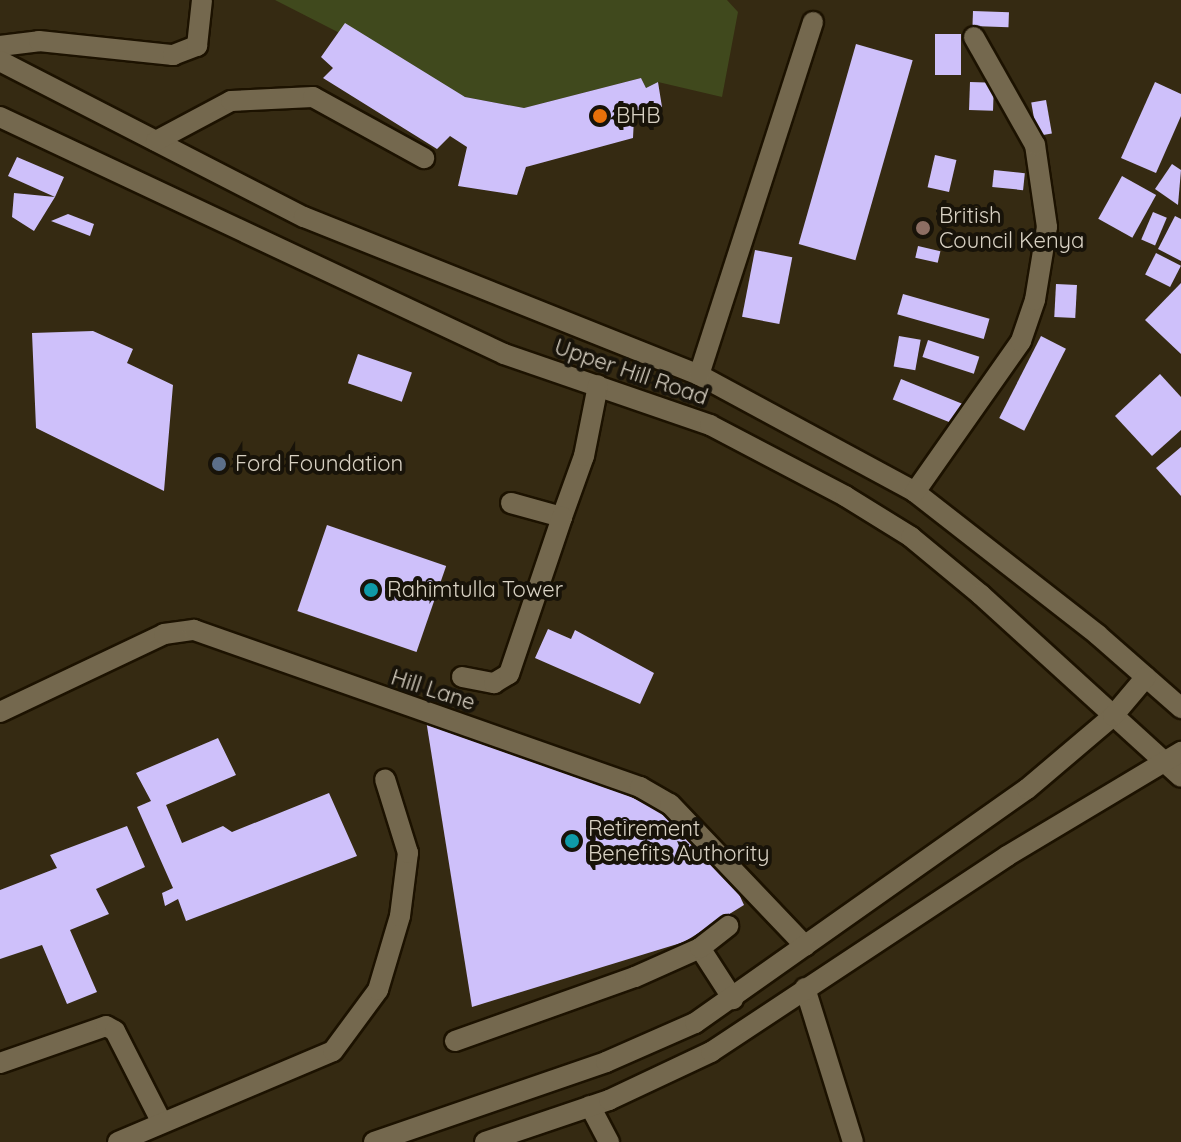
<!DOCTYPE html>
<style>
body{margin:0}
#map{position:relative;width:1181px;height:1142px;overflow:hidden;background:#352a12;font-family:Quicksand,sans-serif}
div>[style]{position:absolute}
.green>*{inset:0;background:#40491d}
.building>*{inset:0;background:#cec0fa;transform-origin:0 0}
.roads{filter:drop-shadow(2px 0 #1c1200) drop-shadow(-2px 0 #1c1200) drop-shadow(0 2px #1c1200) drop-shadow(0 -2px #1c1200)}
.minor>*{height:20px;margin:-10px;padding:0 10px;transform-origin:10px;border-radius:10px;background:#74684e}
.dots>*{width:22px;height:22px;translate:-50% -50%;box-sizing:border-box;border:4px solid #181309;border-radius:50%}
span{translate:-50% -50%;white-space:nowrap;text-align:center;line-height:1.15;-webkit-text-stroke:8px #181309;paint-order:stroke}
.poi-label{font-size:22px;color:#d8d1c3}
.left{translate:0 -50%;text-align:left}
.street-label{font-size:22px;color:#d8d1c3}
</style>
<div id="map">
<div class="green">
<div style="clip-path:polygon(275px 0,727px 0,738px 12px,722px 97px,658px 82px,646px 88px,641px 78px,524px 108px,465px 97px)"></div>
</div>
<div class="building">
<div style="left:973px;top:11px;width:36px;height:15px;rotate:2deg"></div>
<div style="clip-path:polygon(345px 23px,465px 97px,524px 108px,641px 78px,646px 88px,658px 82px,662px 107px,634px 118px,633px 138px,526px 167px,517px 195px,458px 186px,467px 147px,450px 136px,437px 149px,323px 78px,333px 68px,321px 57px)"></div>
<div style="left:935px;top:34px;width:26px;height:41px"></div>
<div style="left:856px;top:44px;width:59px;height:208px;rotate:16deg"></div>
<div style="left:970px;top:82px;width:24px;height:28px;rotate:2deg"></div>
<div style="clip-path:polygon(1155px 82px,1181px 94px,1181px 116px,1156px 173px,1121px 158px)"></div>
<div style="left:1046px;top:100px;width:34px;height:15px;rotate:80deg"></div>
<div style="left:935px;top:155px;width:22px;height:33px;rotate:13deg"></div>
<div style="clip-path:polygon(17px 157px,64px 177px,55px 197px,34px 231px,12px 217px,14px 193px,55px 197px,8px 176px)"></div>
<div style="clip-path:polygon(1172px 164px,1181px 170px,1178px 205px,1155px 189px)"></div>
<div style="left:994px;top:170px;width:31px;height:17px;rotate:6deg"></div>
<div style="left:1122px;top:176px;width:39px;height:49px;rotate:29deg"></div>
<div style="left:1153px;top:212px;width:15px;height:30px;rotate:23deg"></div>
<div style="clip-path:polygon(68px 214px,94px 224px,90px 236px,51px 221px)"></div>
<div style="clip-path:polygon(1175px 216px,1181px 219px,1181px 261px,1158px 249px)"></div>
<div style="left:918px;top:246px;width:23px;height:12px;rotate:13deg"></div>
<div style="left:755px;top:250px;width:38px;height:68px;rotate:11deg"></div>
<div style="left:1156px;top:253px;width:28px;height:24px;rotate:27deg"></div>
<div style="clip-path:polygon(1181px 283px,1181px 354px,1145px 320px)"></div>
<div style="left:1056px;top:284px;width:21px;height:33px;rotate:3deg"></div>
<div style="left:903px;top:294px;width:90px;height:21px;rotate:16deg"></div>
<div style="clip-path:polygon(93px 331px,133px 349px,127px 363px,173px 385px,164px 491px,36px 428px,32px 333px)"></div>
<div style="left:899px;top:336px;width:22px;height:31px;rotate:10deg"></div>
<div style="left:1041px;top:336px;width:28px;height:92px;rotate:27deg"></div>
<div style="left:928px;top:340px;width:54px;height:18px;rotate:18deg"></div>
<div style="left:358px;top:354px;width:57px;height:31px;rotate:19deg"></div>
<div style="clip-path:polygon(1160px 374px,1181px 397px,1181px 430px,1152px 456px,1115px 416px)"></div>
<div style="left:901px;top:379px;width:68px;height:22px;rotate:22deg"></div>
<div style="clip-path:polygon(1181px 447px,1181px 496px,1156px 468px)"></div>
<div style="left:327px;top:525px;width:126px;height:91px;rotate:19deg"></div>
<div style="clip-path:polygon(548px 629px,571px 639px,575px 630px,654px 673px,640px 704px,535px 658px)"></div>
<div style="clip-path:polygon(426px 720px,527px 746px,666px 814px,727px 868px,744px 905px,684px 942px,472px 1007px)"></div>
<div style="clip-path:polygon(218px 738px,236px 775px,166px 805px,182px 843px,223px 826px,232px 832px,329px 793px,357px 856px,186px 921px,178px 899px,165px 906px,162px 893px,173px 888px,137px 807px,151px 801px,136px 773px)"></div>
<div style="clip-path:polygon(127px 826px,145px 867px,96px 889px,109px 914px,70px 930px,97px 992px,67px 1004px,42px 945px,0 959px,0 890px,57px 868px,50px 855px)"></div>
</div>
<div class="roads">
<div class="minor">
<div style="left:0;top:46px;width:39px;rotate:-7deg"></div>
<div style="left:39px;top:41px;width:135px;rotate:6deg"></div>
<div style="left:173px;top:55px;width:26px;rotate:-21deg"></div>
<div style="left:197px;top:46px;width:46px;rotate:-83.8deg"></div>
<div style="left:0;top:61px;width:342px;rotate:27.2deg"></div>
<div style="left:304px;top:217px;width:425px;rotate:21.8deg"></div>
<div style="left:699px;top:375px;width:246px;rotate:28.4deg"></div>
<div style="left:915px;top:492px;width:232px;rotate:38deg"></div>
<div style="left:1098px;top:635px;width:111px;rotate:41.3deg"></div>
<div style="left:0;top:117px;width:557px;rotate:25.18deg"></div>
<div style="left:504px;top:354px;width:218px;rotate:19deg"></div>
<div style="left:710px;top:425px;width:153px;rotate:27.7deg"></div>
<div style="left:845px;top:496px;width:78px;rotate:31.8deg"></div>
<div style="left:911px;top:537px;width:91px;rotate:39.6deg"></div>
<div style="left:981px;top:595px;width:270px;rotate:42.3deg"></div>
<div style="left:156px;top:141px;width:85px;rotate:-28.1deg"></div>
<div style="left:231px;top:101px;width:82px;rotate:-2.8deg"></div>
<div style="left:313px;top:97px;width:127px;rotate:28.8deg"></div>
<div style="left:699px;top:375px;width:371px;rotate:-72.1deg"></div>
<div style="left:915px;top:492px;width:184px;rotate:-54.9deg"></div>
<div style="left:1021px;top:341px;width:43px;rotate:-71.1deg"></div>
<div style="left:1035px;top:300px;width:74px;rotate:-80.7deg"></div>
<div style="left:1047px;top:227px;width:83px;rotate:-98.3deg"></div>
<div style="left:1035px;top:145px;width:124px;rotate:-119.5deg"></div>
<div style="left:511px;top:503px;width:53px;rotate:15.4deg"></div>
<div style="left:562px;top:517px;width:65px;rotate:-70.2deg"></div>
<div style="left:584px;top:456px;width:72px;rotate:-78.8deg"></div>
<div style="left:462px;top:677px;width:33px;rotate:11deg"></div>
<div style="left:494px;top:683px;width:17px;rotate:-31deg"></div>
<div style="left:509px;top:674px;width:166px;rotate:-71.3deg"></div>
<div style="left:0;top:712px;width:182px;rotate:-25.4deg"></div>
<div style="left:164px;top:634px;width:30px;rotate:-8deg"></div>
<div style="left:194px;top:630px;width:473px;rotate:19.4deg"></div>
<div style="left:640px;top:787px;width:34px;rotate:30deg"></div>
<div style="left:670px;top:804px;width:196px;rotate:46.4deg"></div>
<div style="left:700px;top:948px;width:61px;rotate:57.1deg"></div>
<div style="left:805px;top:988px;width:161px;rotate:72.7deg"></div>
<div style="left:455px;top:1041px;width:191px;rotate:-19.6deg"></div>
<div style="left:635px;top:977px;width:71px;rotate:-24deg"></div>
<div style="left:700px;top:948px;width:36px;rotate:-38deg"></div>
<div style="left:0;top:1063px;width:112px;rotate:-19.2deg"></div>
<div style="left:106px;top:1026px;width:10px;rotate:29deg"></div>
<div style="left:115px;top:1031px;width:103px;rotate:62.9deg"></div>
<div style="left:590px;top:1106px;width:41px;rotate:62.2deg"></div>
<div style="left:118px;top:1142px;width:233px;rotate:-22.9deg"></div>
<div style="left:333px;top:1051px;width:76px;rotate:-53.6deg"></div>
<div style="left:378px;top:990px;width:77px;rotate:-73.4deg"></div>
<div style="left:400px;top:916px;width:64px;rotate:-82.8deg"></div>
<div style="left:408px;top:853px;width:77px;rotate:-107.3deg"></div>
<div style="left:374px;top:1142px;width:245px;rotate:-19deg"></div>
<div style="left:606px;top:1062px;width:97px;rotate:-23.7deg"></div>
<div style="left:695px;top:1023px;width:406px;rotate:-35.2deg"></div>
<div style="left:1027px;top:789px;width:113px;rotate:-40.3deg"></div>
<div style="left:1113px;top:716px;width:51px;rotate:-49.8deg"></div>
<div style="left:485px;top:1142px;width:131px;rotate:-18.7deg"></div>
<div style="left:609px;top:1100px;width:113px;rotate:-25.2deg"></div>
<div style="left:711px;top:1052px;width:355px;rotate:-33.5deg"></div>
<div style="left:1007px;top:856px;width:203px;rotate:-30.9deg"></div>
</div>
</div>
<div class="dots">
<div style="left:600px;top:116px;background:#e8710a"></div>
<div style="left:923px;top:228px;background:#8d6e63"></div>
<div style="left:219px;top:464px;background:#5c6f8a"></div>
<div style="left:371px;top:590px;background:#0f9aa8"></div>
<div style="left:572px;top:841px;background:#0f9aa8"></div>
</div>
<div class="poi-label">
<span class="left" style="left:616px;top:116px">BHB</span>
<span class="left" style="left:939px;top:228px">British<br>Council Kenya</span>
<span class="left" style="left:235px;top:464px">Ford Foundation</span>
<span class="left" style="left:387px;top:590px">Rahimtulla Tower</span>
<span class="left" style="left:588px;top:841px">Retirement<br>Benefits Authority</span>
</div>
<div class="street-label">
<span style="left:631px;top:372px;rotate:19deg">Upper Hill Road</span>
<span style="left:433px;top:690px;rotate:18deg">Hill Lane</span>
</div>
</div>
